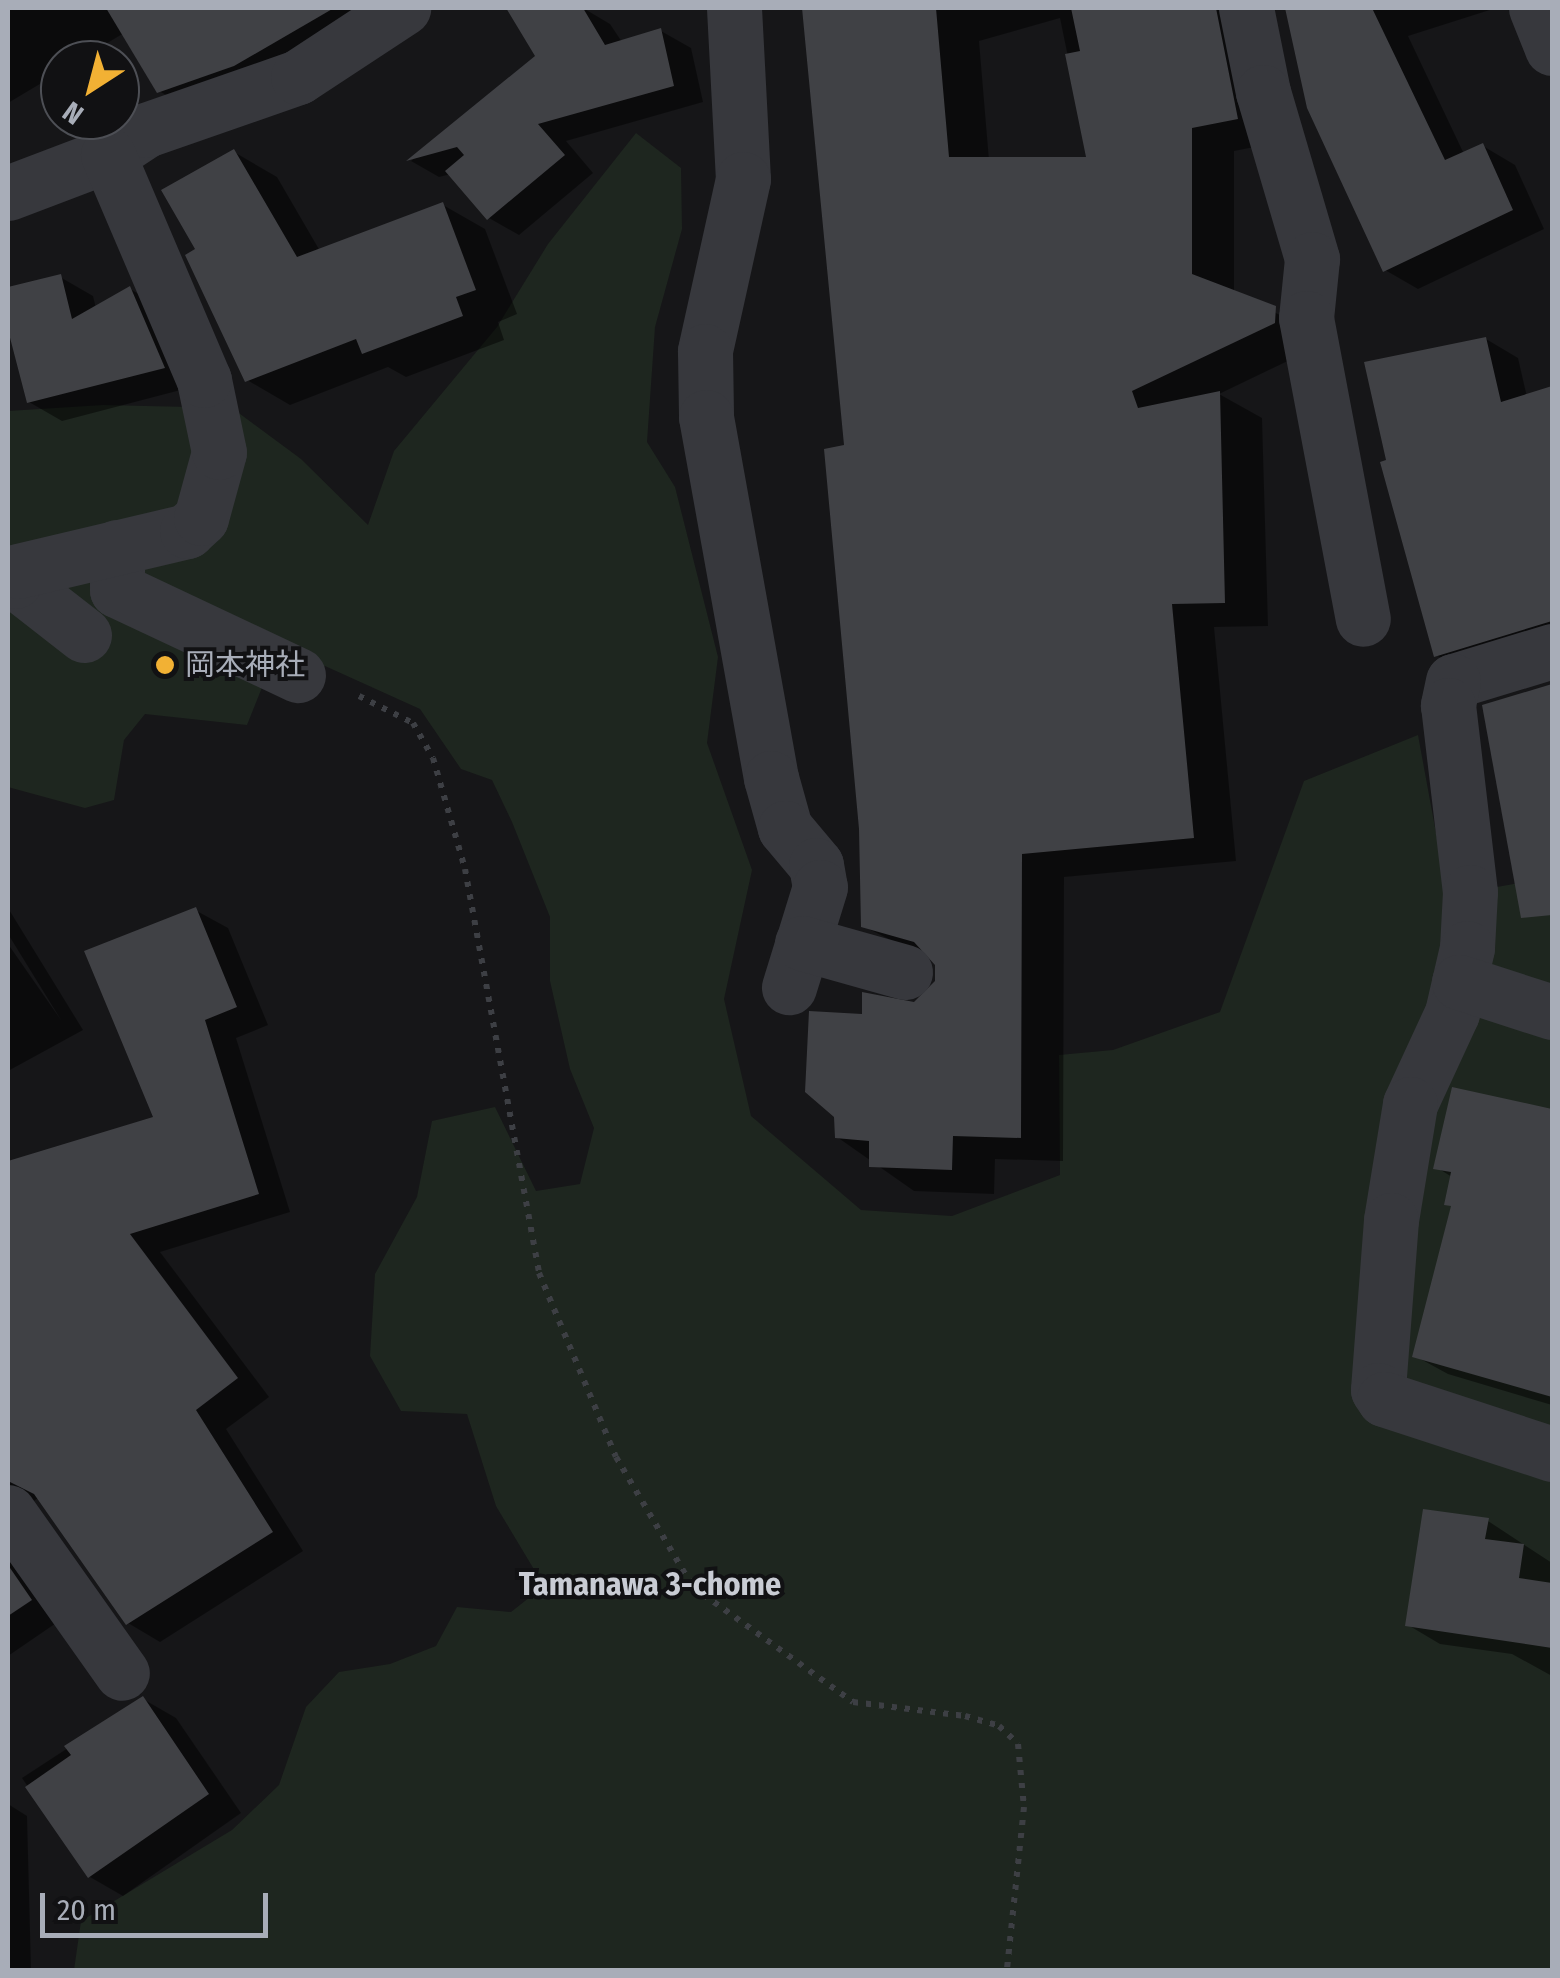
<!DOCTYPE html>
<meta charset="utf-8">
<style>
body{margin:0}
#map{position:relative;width:1560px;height:1978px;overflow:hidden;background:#161618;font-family:"Fira Sans Condensed","Noto Sans JP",sans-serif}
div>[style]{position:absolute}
.green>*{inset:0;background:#1e261f}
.shadow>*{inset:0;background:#0007}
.building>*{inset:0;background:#404145}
.path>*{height:6px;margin-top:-3px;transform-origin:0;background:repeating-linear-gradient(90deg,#3d3f44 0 5px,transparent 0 13px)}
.minor>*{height:55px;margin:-27.5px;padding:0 27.5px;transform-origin:27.5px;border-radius:27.5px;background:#37383d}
.dots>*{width:28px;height:28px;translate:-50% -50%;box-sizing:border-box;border:5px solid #111113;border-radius:50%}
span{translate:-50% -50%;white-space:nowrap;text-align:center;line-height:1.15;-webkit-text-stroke:8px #111113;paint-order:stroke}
.poi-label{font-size:30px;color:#a8adb8}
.left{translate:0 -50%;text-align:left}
.neighbourhood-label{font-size:32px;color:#c9ccd4;font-weight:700}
.frame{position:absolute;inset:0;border:10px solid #a8adb8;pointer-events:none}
.north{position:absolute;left:40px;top:40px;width:100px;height:100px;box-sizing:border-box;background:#111113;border:2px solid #4d4f55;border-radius:50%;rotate:216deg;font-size:28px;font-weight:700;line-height:40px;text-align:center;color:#a8adb8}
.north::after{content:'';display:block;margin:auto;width:35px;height:45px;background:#f2b134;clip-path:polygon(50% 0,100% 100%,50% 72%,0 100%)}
.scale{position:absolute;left:40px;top:1893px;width:228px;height:45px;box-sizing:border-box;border:5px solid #a8adb8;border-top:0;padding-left:12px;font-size:30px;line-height:35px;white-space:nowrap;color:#a8adb8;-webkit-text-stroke:8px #111113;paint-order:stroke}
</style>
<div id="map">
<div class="green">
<div style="clip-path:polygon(636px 133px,681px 168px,682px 229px,655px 327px,647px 442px,675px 487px,718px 657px,707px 743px,752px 870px,724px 999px,751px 1116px,861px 1210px,952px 1216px,1060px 1175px,1059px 1055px,1113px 1050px,1220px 1012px,1304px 781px,1418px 735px,1438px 844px,1486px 889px,1552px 877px,1552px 1970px,74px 1970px,81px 1921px,232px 1830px,279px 1785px,306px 1707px,339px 1672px,390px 1664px,436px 1646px,457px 1607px,511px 1612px,544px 1586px,496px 1506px,467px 1414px,401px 1411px,370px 1356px,375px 1274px,417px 1197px,432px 1121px,495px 1107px,536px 1191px,580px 1184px,594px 1128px,570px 1069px,550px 981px,550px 917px,512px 822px,492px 780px,461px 769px,420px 709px,325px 666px,271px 665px,247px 725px,145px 714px,124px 740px,114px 800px,85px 808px,8px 787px,8px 411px,103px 405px,232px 408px,301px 459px,368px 525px,394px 451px,497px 327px,548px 244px)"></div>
</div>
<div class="shadow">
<div style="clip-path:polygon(8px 8px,406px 8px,196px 112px,159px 91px,124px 33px,79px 60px,60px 60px,60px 72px,8px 103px)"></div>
<div style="clip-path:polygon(548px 8px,583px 8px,610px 24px,622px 42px,661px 31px,691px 48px,703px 102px,566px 141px,593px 173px,519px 235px,489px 218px,451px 174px,439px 177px,411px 161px,538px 57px,519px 24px)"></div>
<div style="clip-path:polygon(evenodd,804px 8px,1275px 8px,1259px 22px,1280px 142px,1234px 151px,1234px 293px,1318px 333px,1317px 347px,1219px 394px,1262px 418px,1268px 626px,1214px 627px,1236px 861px,1064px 877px,1063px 1161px,995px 1159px,994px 1194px,914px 1191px,837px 1137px,865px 1017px,914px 1005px,937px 982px,938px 964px,863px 926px,847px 447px,804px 8px,1060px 18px,1089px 160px,989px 160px,979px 41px,1060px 18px)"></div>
<div style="clip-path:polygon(1287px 8px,1496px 8px,1408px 36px,1464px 154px,1483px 146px,1515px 165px,1544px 229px,1418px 289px,1385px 270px,1310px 108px)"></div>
<div style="clip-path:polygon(234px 152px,277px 177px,320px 251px,443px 205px,485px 229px,517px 314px,498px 322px,504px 340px,406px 377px,388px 367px,290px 405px,247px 380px,198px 250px)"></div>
<div style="clip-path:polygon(60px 277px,93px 296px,96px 308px,130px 289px,163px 308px,196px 386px,62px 421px,29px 402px,8px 321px,8px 290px)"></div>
<div style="clip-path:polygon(1486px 339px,1518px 358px,1527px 397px,1552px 389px,1552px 647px,1469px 674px,1436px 655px,1389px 462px)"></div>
<div style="clip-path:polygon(1552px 685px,1552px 865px,1544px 866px,1485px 706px)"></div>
<div style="clip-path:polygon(8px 908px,83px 1030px,8px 1071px,8px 944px,61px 1020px,8px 934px)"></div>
<div style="clip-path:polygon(195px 910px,228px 928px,268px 1025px,236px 1038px,290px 1212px,160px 1252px,269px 1397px,226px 1429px,303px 1551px,160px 1642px,128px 1623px,38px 1498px,12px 1516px,62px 1619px,8px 1656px,8px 1163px,156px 1118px)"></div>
<div style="clip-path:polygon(1454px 1090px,1552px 1111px,1552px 1405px,1448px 1374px,1415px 1356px,1453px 1207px,1452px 1177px,1436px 1167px)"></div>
<div style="clip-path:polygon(1488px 1521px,1552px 1563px,1552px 1676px,1512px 1654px,1440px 1644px,1408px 1625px)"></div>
<div style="clip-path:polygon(143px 1699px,176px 1718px,241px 1813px,123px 1896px,90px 1877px,22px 1778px)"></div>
<div style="clip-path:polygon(8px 1804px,27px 1816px,31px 1970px,8px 1970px)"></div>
</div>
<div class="building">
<div style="clip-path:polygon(106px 8px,334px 8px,234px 66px,157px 93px)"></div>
<div style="clip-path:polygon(506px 8px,583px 8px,605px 45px,661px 28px,674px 86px,538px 124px,565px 155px,487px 220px,445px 171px,464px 155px,457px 147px,406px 161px,535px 56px)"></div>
<div style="clip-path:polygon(802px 8px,936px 8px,949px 157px,1086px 157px,1065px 54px,1080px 51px,1071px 8px,1216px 8px,1238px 119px,1192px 128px,1192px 274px,1276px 306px,1275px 323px,1132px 391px,1138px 408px,1220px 391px,1225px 603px,1172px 604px,1194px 838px,1022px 854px,1021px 1138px,953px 1136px,952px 1170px,869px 1167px,869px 1141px,835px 1138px,834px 1117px,805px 1092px,809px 1011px,862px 1014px,862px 992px,914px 1002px,935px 981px,935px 965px,914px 942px,861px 927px,859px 829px,824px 449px,844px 445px)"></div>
<div style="clip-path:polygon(1285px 8px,1372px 8px,1445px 160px,1483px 143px,1513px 210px,1383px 272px,1307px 108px)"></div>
<div style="clip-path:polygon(234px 149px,297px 257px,443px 202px,476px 290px,456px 297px,463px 316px,362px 354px,356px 339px,245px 382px,185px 255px,195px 249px,161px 190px)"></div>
<div style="clip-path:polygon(61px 274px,72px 319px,130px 286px,165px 368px,27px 403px,8px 330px,8px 287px)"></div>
<div style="clip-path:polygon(1486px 337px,1501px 402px,1552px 386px,1552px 621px,1434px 657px,1380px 462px,1386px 460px,1364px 362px)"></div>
<div style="clip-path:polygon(1552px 684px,1552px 915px,1521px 918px,1482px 705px)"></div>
<div style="clip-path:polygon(196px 907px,237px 1007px,205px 1020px,259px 1194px,130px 1234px,238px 1378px,196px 1410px,273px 1532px,126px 1625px,34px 1494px,8px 1481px,8px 1161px,153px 1117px,84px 951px)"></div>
<div style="clip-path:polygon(1452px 1087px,1552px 1109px,1552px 1397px,1412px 1357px,1451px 1206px,1444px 1205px,1451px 1172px,1433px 1169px)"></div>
<div style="clip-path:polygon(1423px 1509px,1489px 1518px,1485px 1539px,1524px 1544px,1519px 1578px,1552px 1583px,1552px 1648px,1405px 1626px)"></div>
<div style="clip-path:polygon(8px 1565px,32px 1600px,8px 1616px)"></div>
<div style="clip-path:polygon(143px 1696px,209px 1794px,88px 1878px,25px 1787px,71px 1755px,64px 1746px)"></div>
</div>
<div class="path">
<div style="left:359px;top:696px;width:60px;rotate:26.6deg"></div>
<div style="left:413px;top:723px;width:40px;rotate:60.3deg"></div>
<div style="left:433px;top:758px;width:116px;rotate:73.9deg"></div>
<div style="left:465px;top:869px;width:411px;rotate:79.6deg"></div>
<div style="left:539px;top:1273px;width:199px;rotate:67.3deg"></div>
<div style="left:616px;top:1457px;width:151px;rotate:59.4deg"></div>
<div style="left:693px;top:1587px;width:197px;rotate:35.7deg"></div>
<div style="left:853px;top:1702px;width:113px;rotate:7.1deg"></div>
<div style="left:965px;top:1716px;width:35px;rotate:16deg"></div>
<div style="left:999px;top:1726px;width:26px;rotate:43deg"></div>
<div style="left:1018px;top:1744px;width:63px;rotate:84.6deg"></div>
<div style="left:1024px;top:1807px;width:164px;rotate:96deg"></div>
</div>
<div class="minor">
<div style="left:734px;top:8px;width:171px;rotate:87deg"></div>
<div style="left:743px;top:179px;width:176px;rotate:102.5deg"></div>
<div style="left:705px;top:351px;width:66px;rotate:89.1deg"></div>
<div style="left:706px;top:417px;width:367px;rotate:79.8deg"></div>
<div style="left:771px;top:778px;width:52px;rotate:74.4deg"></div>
<div style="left:785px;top:828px;width:48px;rotate:50deg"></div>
<div style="left:816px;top:865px;width:22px;rotate:80deg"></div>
<div style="left:820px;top:887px;width:105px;rotate:107.2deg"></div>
<div style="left:1246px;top:8px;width:86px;rotate:78.6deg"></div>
<div style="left:1263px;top:92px;width:174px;rotate:73.6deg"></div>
<div style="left:1312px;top:259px;width:59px;rotate:95.8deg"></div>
<div style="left:1306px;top:318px;width:306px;rotate:79.3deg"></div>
<div style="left:1536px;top:8px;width:43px;rotate:68.2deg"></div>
<div style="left:8px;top:193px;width:107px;rotate:-20.8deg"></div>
<div style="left:108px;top:155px;width:45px;rotate:-33.3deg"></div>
<div style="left:146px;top:130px;width:161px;rotate:-19.2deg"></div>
<div style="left:298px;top:77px;width:126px;rotate:-33.3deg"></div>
<div style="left:117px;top:547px;width:43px;rotate:90deg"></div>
<div style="left:117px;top:590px;width:200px;rotate:25.2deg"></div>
<div style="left:84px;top:635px;width:88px;rotate:-142deg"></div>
<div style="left:15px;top:581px;width:10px;rotate:-73deg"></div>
<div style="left:18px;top:571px;width:174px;rotate:-13.3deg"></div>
<div style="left:187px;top:531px;width:19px;rotate:-43deg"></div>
<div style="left:201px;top:518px;width:68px;rotate:-74.7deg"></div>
<div style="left:219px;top:452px;width:74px;rotate:-101.8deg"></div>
<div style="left:204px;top:380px;width:245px;rotate:-113.1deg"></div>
<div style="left:1552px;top:651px;width:103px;rotate:163.1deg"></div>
<div style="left:1453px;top:681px;width:25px;rotate:102deg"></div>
<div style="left:1448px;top:705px;width:188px;rotate:83.3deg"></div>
<div style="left:1470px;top:892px;width:56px;rotate:93.1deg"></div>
<div style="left:1467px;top:948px;width:67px;rotate:103deg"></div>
<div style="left:1452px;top:1013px;width:100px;rotate:114.8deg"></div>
<div style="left:1410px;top:1104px;width:118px;rotate:99.3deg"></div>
<div style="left:1391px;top:1220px;width:170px;rotate:94.4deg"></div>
<div style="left:1378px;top:1390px;width:11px;rotate:56deg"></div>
<div style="left:1384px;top:1399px;width:177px;rotate:18.1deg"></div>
<div style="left:802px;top:943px;width:107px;rotate:15.7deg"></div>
<div style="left:1459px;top:982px;width:98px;rotate:17.9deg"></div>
<div style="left:8px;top:1512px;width:197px;rotate:54.7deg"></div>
</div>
<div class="dots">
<div style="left:165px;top:665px;background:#f2b134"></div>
</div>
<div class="poi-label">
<span class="left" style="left:185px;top:665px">岡本神社</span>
</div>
<div class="neighbourhood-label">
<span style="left:650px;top:1584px">Tamanawa 3-chome</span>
</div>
<div class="frame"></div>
<div class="north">N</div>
<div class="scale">20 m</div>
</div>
